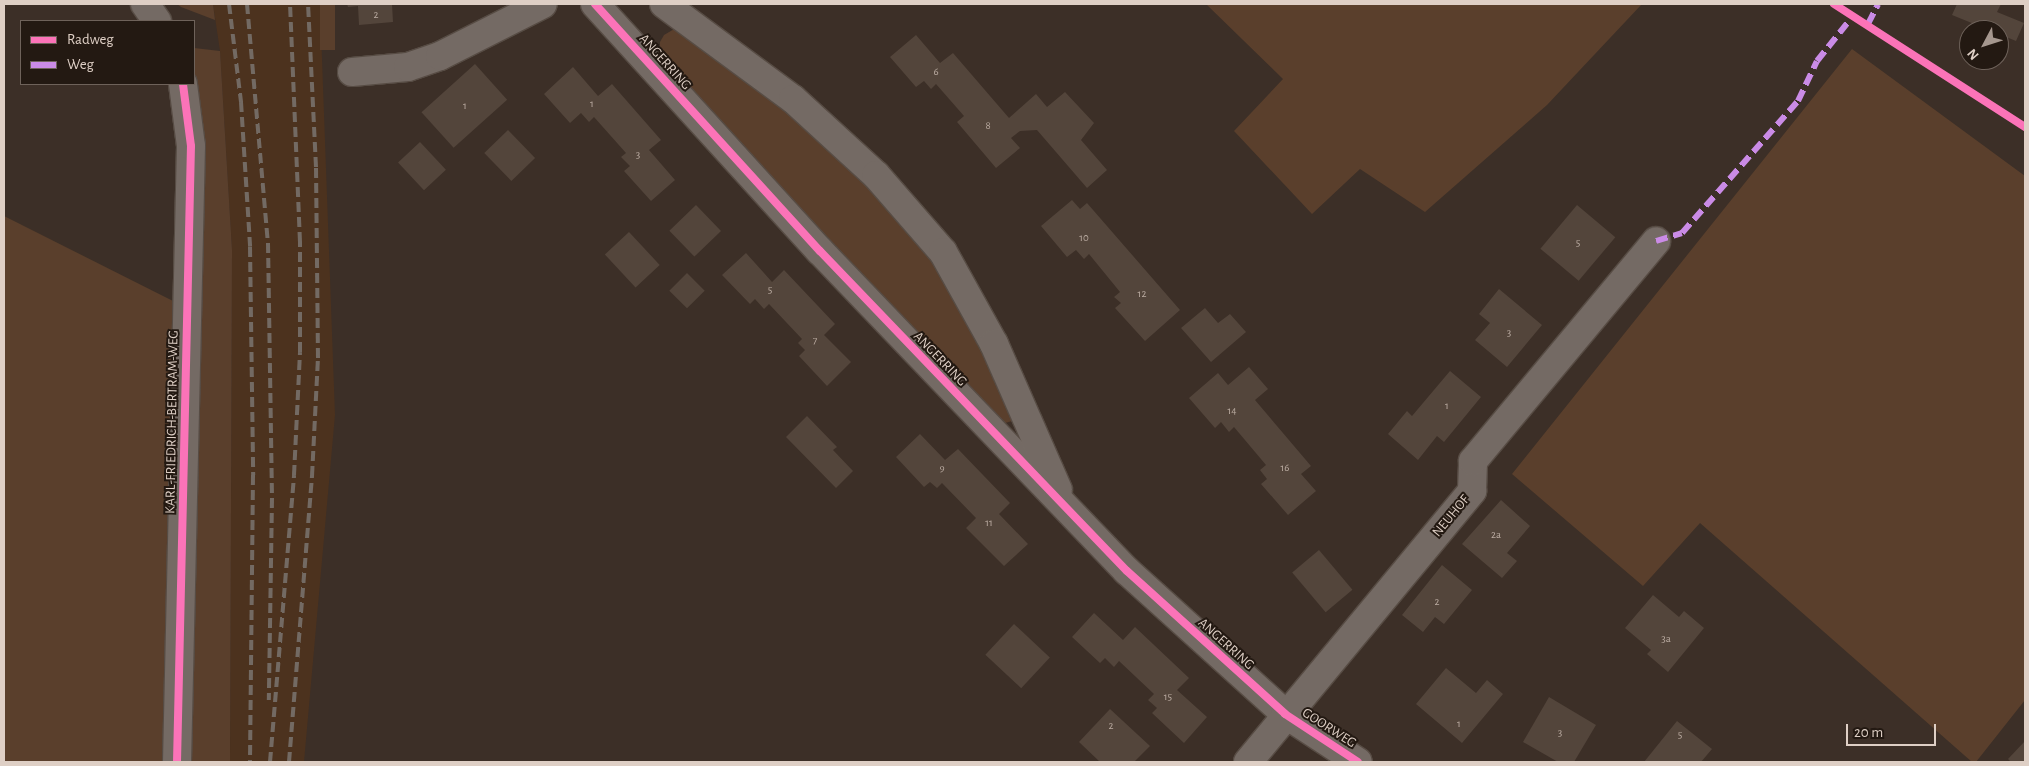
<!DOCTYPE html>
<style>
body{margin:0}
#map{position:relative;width:2029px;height:766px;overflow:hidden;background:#3c2f27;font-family:"Alegreya Sans",sans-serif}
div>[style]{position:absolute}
.built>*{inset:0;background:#4c321e}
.green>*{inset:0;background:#5a3f2c;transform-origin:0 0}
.building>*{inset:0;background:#53453b;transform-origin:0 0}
.roads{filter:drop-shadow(1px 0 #574c44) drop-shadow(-1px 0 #574c44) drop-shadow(0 1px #574c44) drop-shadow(0 -1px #574c44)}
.minor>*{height:28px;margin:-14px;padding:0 14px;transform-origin:14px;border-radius:14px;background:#746a64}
.rail>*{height:4px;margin-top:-2px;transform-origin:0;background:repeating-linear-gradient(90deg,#736a63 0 10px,transparent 0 15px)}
.quiet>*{height:6px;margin-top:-3px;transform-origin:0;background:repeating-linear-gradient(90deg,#ca8be6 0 12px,transparent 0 18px)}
.cycleway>*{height:8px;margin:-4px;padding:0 4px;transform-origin:4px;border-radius:4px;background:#fb73b8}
span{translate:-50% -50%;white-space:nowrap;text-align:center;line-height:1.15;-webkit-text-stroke:4px #231912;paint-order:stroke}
.number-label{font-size:11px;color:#bbaca2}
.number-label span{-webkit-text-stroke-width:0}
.street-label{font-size:14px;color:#decfc5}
.frame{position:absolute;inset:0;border:5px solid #decfc5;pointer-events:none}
.legend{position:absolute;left:20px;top:20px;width:175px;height:65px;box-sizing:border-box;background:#231912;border:1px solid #6e625a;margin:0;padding:6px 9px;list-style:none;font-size:15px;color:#decfc5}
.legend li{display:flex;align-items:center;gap:10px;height:25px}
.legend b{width:25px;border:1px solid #6e625a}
.north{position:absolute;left:1959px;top:20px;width:50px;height:50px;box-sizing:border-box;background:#231912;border:1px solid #6e625a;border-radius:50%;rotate:230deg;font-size:14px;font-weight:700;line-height:20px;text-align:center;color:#decfc5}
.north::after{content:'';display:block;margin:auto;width:18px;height:22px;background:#a5978e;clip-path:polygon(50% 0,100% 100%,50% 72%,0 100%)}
.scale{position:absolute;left:1846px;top:724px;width:90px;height:22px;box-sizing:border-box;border:2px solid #decfc5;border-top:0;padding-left:6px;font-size:15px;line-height:18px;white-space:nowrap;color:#decfc5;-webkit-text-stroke:4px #231912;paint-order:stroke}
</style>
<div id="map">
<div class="built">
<div style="clip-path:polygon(213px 4px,320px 4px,335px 415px,304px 762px,230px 762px,232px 250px,220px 51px)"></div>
</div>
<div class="green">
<div style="clip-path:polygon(177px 4px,213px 4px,215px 20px,181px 7px)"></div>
<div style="left:320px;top:4px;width:15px;height:46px"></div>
<div style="clip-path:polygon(1206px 4px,1642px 4px,1547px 105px,1425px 212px,1360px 169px,1312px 214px,1234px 131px,1283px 79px)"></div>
<div style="clip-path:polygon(676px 28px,770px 92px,870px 185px,912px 234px,956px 297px,1015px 416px,1012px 421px,1002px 424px,993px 418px,660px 58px,660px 42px,664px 35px)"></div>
<div style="clip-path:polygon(194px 48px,220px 51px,232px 250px,230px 762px,188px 762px)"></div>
<div style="clip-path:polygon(1852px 49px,2025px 176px,2025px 700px,1976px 762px,1972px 762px,1700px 523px,1643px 586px,1512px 474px)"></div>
<div style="clip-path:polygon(4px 216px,177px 303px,163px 762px,4px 762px)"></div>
</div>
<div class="building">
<div style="clip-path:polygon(347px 4px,392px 4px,393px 22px,359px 25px,358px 6px,348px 7px)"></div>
<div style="clip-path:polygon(1957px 4px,2001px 4px,1997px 12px,2024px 23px,2016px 41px,1999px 34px,1999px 30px,1989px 30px,1952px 15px)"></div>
<div style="clip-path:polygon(916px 35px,940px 63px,953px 53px,1009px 118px,1036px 94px,1047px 107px,1065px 92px,1094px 123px,1081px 140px,1107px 170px,1087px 188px,1037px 130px,1020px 131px,1011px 138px,1020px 148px,996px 168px,957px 122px,964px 116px,936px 84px,931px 89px,924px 81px,916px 87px,890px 57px)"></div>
<div style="left:475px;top:64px;width:48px;height:72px;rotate:48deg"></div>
<div style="clip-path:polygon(573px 67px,598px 96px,612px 84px,661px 140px,649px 150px,675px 180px,651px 201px,624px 171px,630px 166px,621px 157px,626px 153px,594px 117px,589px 122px,581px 113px,570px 123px,544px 94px)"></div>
<div style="left:508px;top:130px;width:39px;height:33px;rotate:46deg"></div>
<div style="left:420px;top:142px;width:38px;height:30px;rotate:47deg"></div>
<div style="clip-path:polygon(1072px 200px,1080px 209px,1087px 203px,1180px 310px,1145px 341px,1115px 308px,1121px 303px,1114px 297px,1120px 292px,1089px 254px,1084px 259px,1076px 250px,1067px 257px,1041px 226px)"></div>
<div style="left:696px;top:205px;width:36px;height:37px;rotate:46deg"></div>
<div style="left:1577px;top:205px;width:50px;height:57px;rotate:40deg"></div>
<div style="left:629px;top:232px;width:45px;height:33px;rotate:47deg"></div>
<div style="clip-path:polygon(746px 253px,772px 282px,784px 270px,835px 324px,824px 335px,851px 362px,827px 386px,799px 356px,805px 350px,798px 343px,802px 339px,769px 304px,764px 309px,755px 299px,750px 304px,722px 275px)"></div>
<div style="left:687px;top:273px;width:25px;height:25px;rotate:45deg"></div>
<div style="clip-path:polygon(1499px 289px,1542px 325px,1507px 367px,1475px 340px,1490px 323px,1479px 314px)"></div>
<div style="clip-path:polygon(1205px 308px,1218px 323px,1230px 314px,1246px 332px,1211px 362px,1181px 328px)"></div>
<div style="clip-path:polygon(1249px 367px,1268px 389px,1255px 400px,1311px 466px,1301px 474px,1316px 491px,1288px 515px,1261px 484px,1267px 479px,1260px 470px,1266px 465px,1234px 427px,1229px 432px,1221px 422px,1215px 428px,1189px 398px,1218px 373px,1228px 385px)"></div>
<div style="clip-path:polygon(1450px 371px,1481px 397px,1444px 442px,1437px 436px,1418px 460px,1388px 434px,1407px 411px,1412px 416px)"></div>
<div style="clip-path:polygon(807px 416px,837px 447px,833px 450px,853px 471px,836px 488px,786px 437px)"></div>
<div style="clip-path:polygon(920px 434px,945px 460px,958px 449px,1010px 503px,999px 514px,1028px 544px,1004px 566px,966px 528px,976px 518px,942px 483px,937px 488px,930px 482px,924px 487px,896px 457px)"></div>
<div style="clip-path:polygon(1501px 500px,1530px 526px,1507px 553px,1517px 561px,1502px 578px,1462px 544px)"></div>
<div style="left:1319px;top:550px;width:52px;height:35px;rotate:50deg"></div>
<div style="clip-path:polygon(1442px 565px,1472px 590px,1444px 624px,1435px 617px,1423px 632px,1402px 615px)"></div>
<div style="clip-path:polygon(1653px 595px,1679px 617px,1684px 611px,1704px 628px,1668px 672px,1647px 654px,1651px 650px,1625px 628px)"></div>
<div style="clip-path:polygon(1094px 613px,1123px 640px,1135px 627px,1189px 678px,1177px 690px,1207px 717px,1184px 743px,1152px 713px,1157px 708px,1148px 700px,1154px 694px,1119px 661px,1114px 667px,1105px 658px,1100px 663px,1072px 637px)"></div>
<div style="left:1014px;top:624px;width:49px;height:42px;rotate:43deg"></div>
<div style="clip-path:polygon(1446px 668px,1476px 693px,1487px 680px,1503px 694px,1462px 743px,1416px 704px)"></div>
<div style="clip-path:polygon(1549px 697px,1596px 725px,1574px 762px,1558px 762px,1523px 742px)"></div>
<div style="clip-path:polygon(1110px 709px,1150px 746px,1134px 762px,1100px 762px,1079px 742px)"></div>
<div style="clip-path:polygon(1677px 721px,1712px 749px,1701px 762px,1644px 762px)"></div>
<div style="clip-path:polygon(2025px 741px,2025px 762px,2011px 762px,2008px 759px)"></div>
</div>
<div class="roads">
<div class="minor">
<div style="left:145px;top:4px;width:21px;rotate:55deg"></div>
<div style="left:595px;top:4px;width:334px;rotate:47.7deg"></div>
<div style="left:820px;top:251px;width:443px;rotate:46.2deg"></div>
<div style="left:1127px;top:571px;width:213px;rotate:42.1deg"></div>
<div style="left:1285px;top:714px;width:87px;rotate:33.3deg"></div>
<div style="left:664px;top:4px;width:160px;rotate:36.4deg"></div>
<div style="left:793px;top:99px;width:113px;rotate:42.5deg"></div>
<div style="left:876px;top:175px;width:102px;rotate:49deg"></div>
<div style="left:943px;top:252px;width:105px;rotate:61deg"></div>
<div style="left:994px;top:344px;width:159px;rotate:66.3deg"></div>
<div style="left:352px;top:72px;width:56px;rotate:-5.1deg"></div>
<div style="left:408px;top:67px;width:34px;rotate:-19deg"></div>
<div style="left:440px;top:56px;width:115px;rotate:-26.8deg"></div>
<div style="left:177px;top:762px;width:616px;rotate:-88.7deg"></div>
<div style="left:191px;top:146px;width:63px;rotate:-97.4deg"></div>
<div style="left:1248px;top:762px;width:352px;rotate:-50.4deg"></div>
<div style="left:1472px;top:491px;width:30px;rotate:-88deg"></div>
<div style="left:1473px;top:461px;width:286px;rotate:-50.2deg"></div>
</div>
</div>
<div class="rail">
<div style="left:229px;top:4px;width:99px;rotate:83deg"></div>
<div style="left:241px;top:102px;width:145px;rotate:86.4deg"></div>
<div style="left:250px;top:247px;width:228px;rotate:89.2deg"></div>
<div style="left:253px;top:475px;width:287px;rotate:90.6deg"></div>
<div style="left:247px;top:4px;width:240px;rotate:85deg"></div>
<div style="left:268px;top:243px;width:255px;rotate:89.1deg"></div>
<div style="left:272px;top:498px;width:202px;rotate:90.9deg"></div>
<div style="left:270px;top:762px;width:288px;rotate:-85.2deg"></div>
<div style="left:294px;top:475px;width:123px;rotate:-87.2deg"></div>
<div style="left:300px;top:352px;width:110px;rotate:-90deg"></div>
<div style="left:300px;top:242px;width:238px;rotate:-92.4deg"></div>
<div style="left:289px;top:762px;width:287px;rotate:-85.4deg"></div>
<div style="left:312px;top:476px;width:118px;rotate:-87.1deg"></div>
<div style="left:318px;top:358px;width:191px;rotate:-90.6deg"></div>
<div style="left:316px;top:167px;width:163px;rotate:-92.8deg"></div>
</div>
<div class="quiet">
<div style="left:1868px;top:24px;width:22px;rotate:-63deg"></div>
<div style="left:1656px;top:241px;width:27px;rotate:-17deg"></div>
<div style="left:1682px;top:233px;width:176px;rotate:-48.7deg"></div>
<div style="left:1798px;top:101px;width:44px;rotate:-64.6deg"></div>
<div style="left:1817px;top:61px;width:58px;rotate:-51.3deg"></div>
</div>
<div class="cycleway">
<div style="left:595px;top:4px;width:334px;rotate:47.7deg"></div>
<div style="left:820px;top:251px;width:443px;rotate:46.2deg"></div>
<div style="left:1127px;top:571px;width:213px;rotate:42.1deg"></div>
<div style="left:1285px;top:714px;width:87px;rotate:33.3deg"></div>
<div style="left:1834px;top:4px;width:227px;rotate:32.8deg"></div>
<div style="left:177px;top:762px;width:616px;rotate:-88.7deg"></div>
<div style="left:191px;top:146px;width:63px;rotate:-97.4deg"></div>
</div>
<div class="number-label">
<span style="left:376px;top:15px">2</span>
<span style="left:936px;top:72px">6</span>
<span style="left:592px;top:104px">1</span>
<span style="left:465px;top:106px">1</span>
<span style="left:988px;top:126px">8</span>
<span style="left:638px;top:155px">3</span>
<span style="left:1084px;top:238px">10</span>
<span style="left:1578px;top:243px">5</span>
<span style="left:770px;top:290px">5</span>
<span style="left:1142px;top:294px">12</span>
<span style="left:1509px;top:333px">3</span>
<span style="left:815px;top:341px">7</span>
<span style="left:1447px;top:406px">1</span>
<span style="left:1232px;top:411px">14</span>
<span style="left:942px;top:468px">9</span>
<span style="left:1285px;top:468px">16</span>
<span style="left:989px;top:523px">11</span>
<span style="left:1496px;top:535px">2a</span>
<span style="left:1437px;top:602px">2</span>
<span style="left:1666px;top:639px">3a</span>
<span style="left:1168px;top:697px">15</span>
<span style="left:1459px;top:724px">1</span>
<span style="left:1111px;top:726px">2</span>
<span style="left:1560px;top:733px">3</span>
<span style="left:1680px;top:735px">5</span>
</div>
<div class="street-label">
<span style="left:665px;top:62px;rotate:48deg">ANGERRING</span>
<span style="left:940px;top:359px;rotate:46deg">ANGERRING</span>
<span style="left:172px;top:422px;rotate:-89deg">KARL-FRIEDRICH-BERTRAM-WEG</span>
<span style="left:1451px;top:516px;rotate:-50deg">NEUHOF</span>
<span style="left:1226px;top:644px;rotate:42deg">ANGERRING</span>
<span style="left:1329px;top:728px;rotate:33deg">GOORWEG</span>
</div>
<div class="frame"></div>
<ul class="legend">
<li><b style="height:6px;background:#fb73b8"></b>Radweg</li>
<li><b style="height:6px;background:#ca8be6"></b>Weg</li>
</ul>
<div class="north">N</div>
<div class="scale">20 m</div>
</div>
